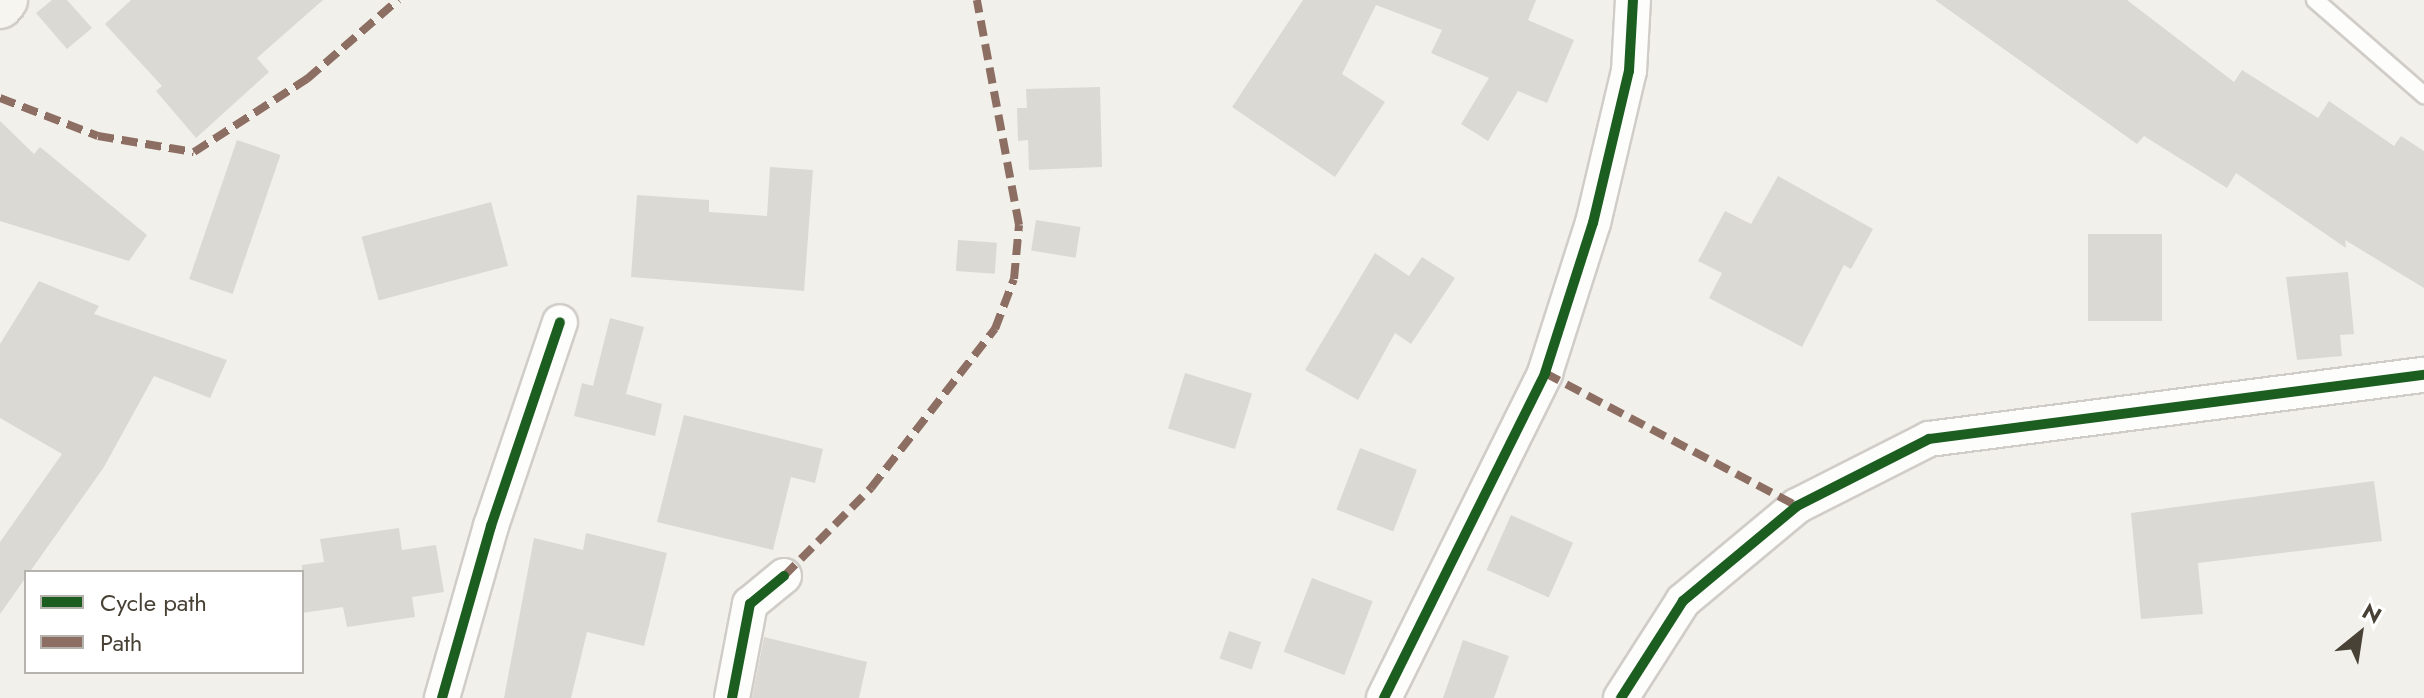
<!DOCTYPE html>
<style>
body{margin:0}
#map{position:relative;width:2424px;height:698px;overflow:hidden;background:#f2f0ea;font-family:Jost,sans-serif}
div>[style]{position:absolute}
.building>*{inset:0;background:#dbd9d3;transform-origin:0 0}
.roads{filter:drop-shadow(2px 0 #d0cdc8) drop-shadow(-2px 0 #d0cdc8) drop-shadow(0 2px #d0cdc8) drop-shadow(0 -2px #d0cdc8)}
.service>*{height:16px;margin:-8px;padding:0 8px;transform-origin:8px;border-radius:8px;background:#fdfdfc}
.minor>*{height:34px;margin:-17px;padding:0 17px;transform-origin:17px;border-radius:17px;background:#fdfdfc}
.secondary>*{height:44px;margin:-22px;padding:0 22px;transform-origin:22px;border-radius:22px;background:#f7f5ef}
.quiet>*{height:8px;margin-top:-4px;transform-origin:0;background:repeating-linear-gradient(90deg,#8d6e63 0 16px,transparent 0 24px)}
.cycleway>*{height:10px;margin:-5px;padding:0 5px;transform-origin:5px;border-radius:5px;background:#1b5e20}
span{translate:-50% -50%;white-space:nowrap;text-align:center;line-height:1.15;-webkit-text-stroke:6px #fff;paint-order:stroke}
.legend{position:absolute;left:24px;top:570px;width:280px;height:104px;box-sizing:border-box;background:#fff;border:2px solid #b6b3ae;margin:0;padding:10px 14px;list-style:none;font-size:24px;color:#484135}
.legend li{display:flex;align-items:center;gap:16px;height:40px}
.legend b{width:40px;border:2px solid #b6b3ae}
.north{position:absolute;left:2320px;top:594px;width:80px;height:80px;-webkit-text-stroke:6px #fff;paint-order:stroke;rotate:30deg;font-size:22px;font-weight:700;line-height:32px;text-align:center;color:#484135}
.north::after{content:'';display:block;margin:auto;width:28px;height:36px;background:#484135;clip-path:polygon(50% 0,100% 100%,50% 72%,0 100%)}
</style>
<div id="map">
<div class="building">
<div style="clip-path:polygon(52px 0,67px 0,92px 28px,67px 49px,36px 13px)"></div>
<div style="clip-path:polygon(131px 0,323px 0,257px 58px,269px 72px,196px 138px,156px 91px,162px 86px,105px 24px)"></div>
<div style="clip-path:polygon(1303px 0,1536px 0,1528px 20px,1574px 40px,1547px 103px,1518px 91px,1488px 141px,1461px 124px,1489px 78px,1431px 53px,1442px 30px,1376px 5px,1342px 74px,1385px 102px,1335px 177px,1232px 107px)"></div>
<div style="clip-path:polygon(1935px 0,2127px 0,2234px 82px,2242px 70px,2318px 118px,2329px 101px,2394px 146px,2401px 136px,2424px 151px,2424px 288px,2345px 240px,2346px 248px,2236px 173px,2227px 188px,2144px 136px,2137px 144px)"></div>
<div style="clip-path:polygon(1100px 87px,1102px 167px,1029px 170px,1028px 140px,1018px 141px,1017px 108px,1027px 108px,1026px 89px)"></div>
<div style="clip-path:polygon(0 121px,34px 154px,40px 147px,147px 235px,129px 261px,0 221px)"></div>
<div style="left:237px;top:140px;width:46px;height:147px;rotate:19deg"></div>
<div style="clip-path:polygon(770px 167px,813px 170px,804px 291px,631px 277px,637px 195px,709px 200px,709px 212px,767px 216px)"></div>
<div style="clip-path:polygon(1778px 176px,1873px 229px,1851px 269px,1844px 265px,1802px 347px,1709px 298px,1722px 273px,1698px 261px,1725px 211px,1751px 224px)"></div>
<div style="left:491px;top:202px;width:66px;height:134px;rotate:75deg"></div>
<div style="left:1036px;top:220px;width:45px;height:31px;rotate:9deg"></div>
<div style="left:2088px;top:234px;width:74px;height:87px"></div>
<div style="left:958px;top:240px;width:39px;height:31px;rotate:4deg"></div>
<div style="clip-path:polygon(1375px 253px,1409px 276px,1422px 257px,1455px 278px,1411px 344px,1395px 333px,1358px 400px,1305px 370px)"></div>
<div style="clip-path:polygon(2348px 272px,2354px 334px,2340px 335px,2342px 356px,2297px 360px,2286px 277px)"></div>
<div style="clip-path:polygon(39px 281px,99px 306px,94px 314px,227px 360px,210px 398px,154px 376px,104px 467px,0 614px,0 542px,62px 454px,0 418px,0 344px)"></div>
<div style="clip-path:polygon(610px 318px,644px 327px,626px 394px,662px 404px,655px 436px,574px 416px,582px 383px,593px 386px)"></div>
<div style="left:1185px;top:373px;width:70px;height:58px;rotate:17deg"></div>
<div style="clip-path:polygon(684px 415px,823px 449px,815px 483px,791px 477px,773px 550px,657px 522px)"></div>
<div style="left:1360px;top:448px;width:61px;height:66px;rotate:21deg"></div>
<div style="clip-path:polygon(2374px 481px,2382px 541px,2198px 563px,2203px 614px,2141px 619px,2131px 513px)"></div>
<div style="left:1511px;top:515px;width:68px;height:60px;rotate:24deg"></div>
<div style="clip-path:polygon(399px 528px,402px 550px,436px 545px,444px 592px,412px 597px,415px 617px,347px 627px,343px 607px,302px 613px,302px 565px,324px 562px,320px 539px)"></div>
<div style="clip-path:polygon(586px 533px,667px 553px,644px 646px,587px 632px,571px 698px,504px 698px,534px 538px,583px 550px)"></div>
<div style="left:1312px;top:578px;width:65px;height:79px;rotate:21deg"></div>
<div style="left:1229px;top:631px;width:34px;height:29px;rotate:19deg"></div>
<div style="clip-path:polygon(764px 637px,867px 662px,859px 698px,752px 698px)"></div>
<div style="clip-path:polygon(1463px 640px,1509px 656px,1494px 698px,1443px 698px)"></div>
</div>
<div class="roads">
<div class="service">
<div style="left:2315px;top:0;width:145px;rotate:41.1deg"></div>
</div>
<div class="minor">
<div style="left:442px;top:698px;width:179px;rotate:-74.1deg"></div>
<div style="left:491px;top:526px;width:215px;rotate:-71.3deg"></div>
<div style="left:732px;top:698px;width:96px;rotate:-79.2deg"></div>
<div style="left:750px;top:604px;width:44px;rotate:-39.5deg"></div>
<div style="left:1384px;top:698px;width:363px;rotate:-63.6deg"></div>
<div style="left:1545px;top:373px;width:157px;rotate:-72.3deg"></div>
<div style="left:1593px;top:223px;width:156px;rotate:-76.7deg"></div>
<div style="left:1629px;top:71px;width:71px;rotate:-86.8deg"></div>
<div style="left:1621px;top:698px;width:115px;rotate:-57.4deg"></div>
<div style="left:1683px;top:601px;width:148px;rotate:-39.8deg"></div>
<div style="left:1797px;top:506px;width:148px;rotate:-26.9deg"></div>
<div style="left:1929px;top:439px;width:499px;rotate:-7.4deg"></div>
</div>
<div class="secondary">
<div style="left:0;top:6px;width:8px;rotate:-50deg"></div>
</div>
</div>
<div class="quiet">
<div style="left:0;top:98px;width:105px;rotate:21.2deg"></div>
<div style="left:98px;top:136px;width:97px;rotate:9.5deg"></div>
<div style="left:194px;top:152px;width:135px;rotate:-32.9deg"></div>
<div style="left:307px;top:79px;width:121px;rotate:-41deg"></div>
<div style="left:1545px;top:373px;width:285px;rotate:27.8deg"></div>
<div style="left:784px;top:576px;width:124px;rotate:-45.3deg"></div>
<div style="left:871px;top:488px;width:202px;rotate:-52.1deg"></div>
<div style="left:995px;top:329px;width:53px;rotate:-69.2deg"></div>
<div style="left:1014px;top:279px;width:54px;rotate:-84.7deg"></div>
<div style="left:1019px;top:225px;width:229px;rotate:-100.6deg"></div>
</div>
<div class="cycleway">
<div style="left:442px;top:698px;width:179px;rotate:-74.1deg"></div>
<div style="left:491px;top:526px;width:215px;rotate:-71.3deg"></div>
<div style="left:732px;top:698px;width:96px;rotate:-79.2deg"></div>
<div style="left:750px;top:604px;width:44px;rotate:-39.5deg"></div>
<div style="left:1384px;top:698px;width:363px;rotate:-63.6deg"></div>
<div style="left:1545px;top:373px;width:157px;rotate:-72.3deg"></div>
<div style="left:1593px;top:223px;width:156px;rotate:-76.7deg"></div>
<div style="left:1629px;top:71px;width:71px;rotate:-86.8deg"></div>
<div style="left:1621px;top:698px;width:115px;rotate:-57.4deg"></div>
<div style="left:1683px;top:601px;width:148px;rotate:-39.8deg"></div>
<div style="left:1797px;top:506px;width:148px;rotate:-26.9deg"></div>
<div style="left:1929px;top:439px;width:499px;rotate:-7.4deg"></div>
</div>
<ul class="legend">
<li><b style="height:10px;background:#1b5e20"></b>Cycle path</li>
<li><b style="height:10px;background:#8d6e63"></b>Path</li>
</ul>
<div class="north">N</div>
</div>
